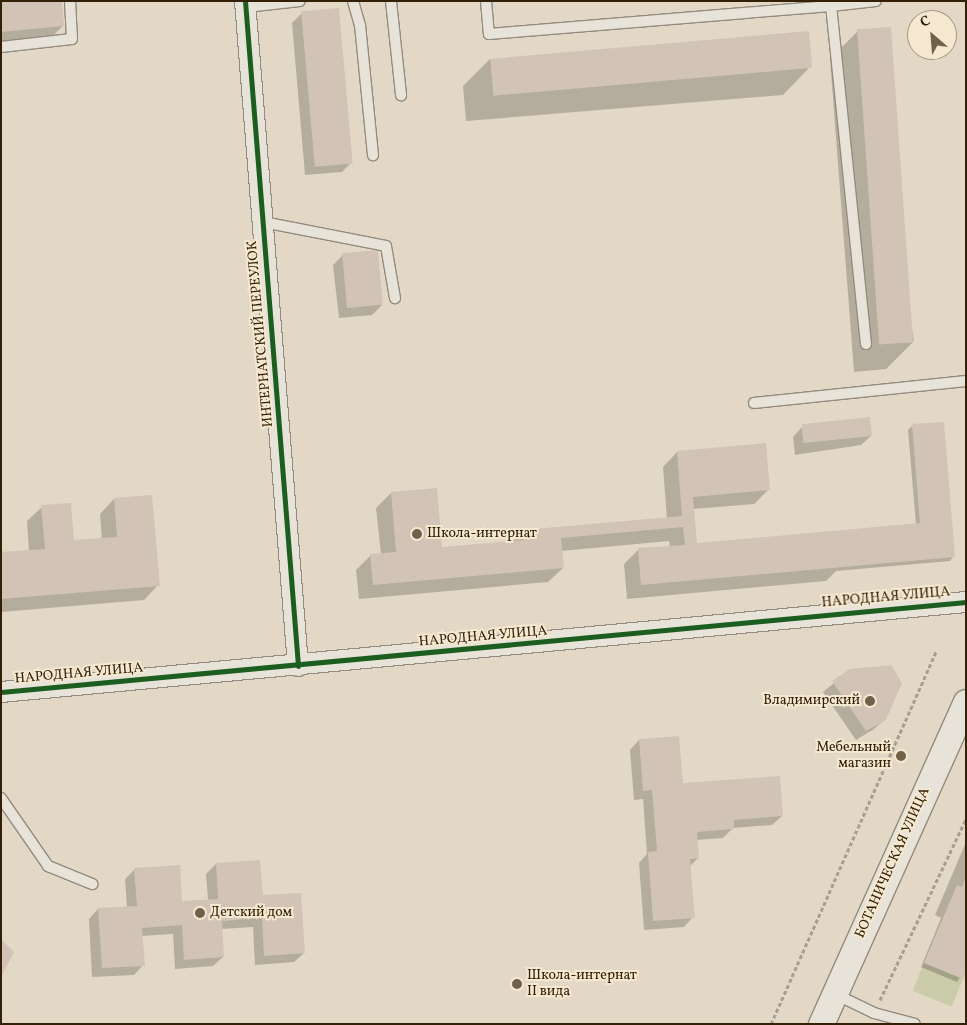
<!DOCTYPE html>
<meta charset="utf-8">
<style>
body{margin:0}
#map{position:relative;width:967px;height:1025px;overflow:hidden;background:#e2d8c5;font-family:Vollkorn,serif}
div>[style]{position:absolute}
.green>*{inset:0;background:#cacba8;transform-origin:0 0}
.shadow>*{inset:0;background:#0003}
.building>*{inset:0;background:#d2c3b7;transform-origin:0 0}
.path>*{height:3px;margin-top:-1.5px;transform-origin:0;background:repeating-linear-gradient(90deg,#a69f95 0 4px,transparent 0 6.5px)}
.roads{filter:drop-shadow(1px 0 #938b7e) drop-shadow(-1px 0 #938b7e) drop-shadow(0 1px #938b7e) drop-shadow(0 -1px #938b7e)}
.service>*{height:10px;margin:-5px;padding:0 5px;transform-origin:5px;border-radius:5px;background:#e8e3d9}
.minor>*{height:20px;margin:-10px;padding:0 10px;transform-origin:10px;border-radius:10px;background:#e8e3d9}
.tertiary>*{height:25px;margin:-12.5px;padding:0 12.5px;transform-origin:12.5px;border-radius:12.5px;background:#e8e3d9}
.cycleway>*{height:5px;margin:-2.5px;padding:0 2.5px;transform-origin:2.5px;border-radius:2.5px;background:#1b5e20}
.dots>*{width:14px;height:14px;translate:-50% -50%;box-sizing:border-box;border:2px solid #f5e8d1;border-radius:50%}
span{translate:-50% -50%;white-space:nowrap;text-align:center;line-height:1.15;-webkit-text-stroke:4px #f5e8d1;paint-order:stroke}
.street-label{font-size:14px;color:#342007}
.poi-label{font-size:14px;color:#342007}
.left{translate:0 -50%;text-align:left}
.right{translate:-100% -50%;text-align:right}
.frame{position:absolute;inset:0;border:2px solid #342007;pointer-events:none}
.north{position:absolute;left:907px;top:10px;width:50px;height:50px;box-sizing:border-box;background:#f5e8d1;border:1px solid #a89880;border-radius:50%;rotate:333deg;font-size:14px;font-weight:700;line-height:20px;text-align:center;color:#342007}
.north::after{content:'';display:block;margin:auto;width:18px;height:22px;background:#71604a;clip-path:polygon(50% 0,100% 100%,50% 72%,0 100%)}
</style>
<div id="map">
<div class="green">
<div style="left:924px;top:963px;width:42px;height:30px;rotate:22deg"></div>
</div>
<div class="shadow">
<div style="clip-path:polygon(1px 1px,63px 26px,43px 45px,1px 49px)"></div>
<div style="clip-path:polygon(302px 13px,352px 162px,342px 172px,305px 175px,292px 23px)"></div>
<div style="clip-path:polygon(858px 31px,914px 341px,886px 369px,854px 372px,830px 59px)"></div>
<div style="clip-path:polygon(490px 59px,810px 67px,783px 95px,466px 121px,463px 86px)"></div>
<div style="clip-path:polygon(343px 255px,382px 305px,372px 315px,339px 318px,333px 265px)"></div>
<div style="clip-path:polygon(912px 426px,954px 556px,950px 561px,836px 571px,826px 581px,627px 599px,624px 564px,638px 550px,670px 547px,669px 541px,561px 551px,563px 568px,548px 582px,359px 599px,356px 570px,371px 555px,381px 554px,376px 508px,391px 493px,441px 549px,512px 542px,523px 531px,667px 519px,663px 467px,677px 452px,769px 489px,754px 504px,693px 509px,696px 545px,916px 525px,908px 430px)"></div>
<div style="clip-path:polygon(802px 427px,871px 436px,861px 445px,795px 455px,793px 437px)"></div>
<div style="clip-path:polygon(114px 499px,158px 585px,144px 600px,1px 612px,1px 553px,29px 551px,27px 521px,42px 507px,73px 542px,102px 540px,100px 514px)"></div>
<div style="clip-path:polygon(850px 670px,885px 719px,874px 729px,856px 740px,823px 692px)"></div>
<div style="clip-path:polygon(639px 740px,682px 784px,782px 816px,772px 825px,733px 828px,723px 838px,696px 840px,698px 858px,690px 866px,693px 917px,684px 927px,644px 930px,639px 863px,647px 854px,643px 799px,634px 800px,630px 750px)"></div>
<div style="clip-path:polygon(966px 842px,966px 968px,957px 982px,921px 967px,941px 918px,935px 915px)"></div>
<div style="clip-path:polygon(216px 864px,261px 897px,304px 953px,294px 962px,255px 965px,253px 927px,221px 929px,223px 957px,213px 966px,175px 969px,173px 934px,141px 936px,143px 965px,134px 975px,92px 977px,89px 919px,98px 909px,127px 907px,125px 879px,135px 869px,181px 902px,208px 900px,206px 874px)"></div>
</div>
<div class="building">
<div style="clip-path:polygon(1px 1px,62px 1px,64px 26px,1px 32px)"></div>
<div style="left:339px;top:8px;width:156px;height:38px;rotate:85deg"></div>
<div style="left:891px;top:27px;width:316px;height:34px;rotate:86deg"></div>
<div style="left:809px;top:31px;width:37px;height:320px;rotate:85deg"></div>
<div style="left:378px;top:250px;width:55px;height:36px;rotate:85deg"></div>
<div style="left:870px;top:417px;width:19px;height:69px;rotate:84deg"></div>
<div style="clip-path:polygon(944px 422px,955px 557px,641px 585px,638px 548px,685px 545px,683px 527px,561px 538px,564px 568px,373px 585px,370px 554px,396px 552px,391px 492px,437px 488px,442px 547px,524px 540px,523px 530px,682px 516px,677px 451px,766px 443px,770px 490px,693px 497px,697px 543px,920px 523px,912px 424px)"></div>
<div style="clip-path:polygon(152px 495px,160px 586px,1px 599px,1px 552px,45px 549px,41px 505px,71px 503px,74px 540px,117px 537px,114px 498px)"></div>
<div style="clip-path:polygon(891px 665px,902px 683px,886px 720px,866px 731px,832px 681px,850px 669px)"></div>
<div style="clip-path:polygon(679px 736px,683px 783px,780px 776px,783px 816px,734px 820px,734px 829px,697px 832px,699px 858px,690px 859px,695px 918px,653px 921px,648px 852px,657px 851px,652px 790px,643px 791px,639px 739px)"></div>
<div style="clip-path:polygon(260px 860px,263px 895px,301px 893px,305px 953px,264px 956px,262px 918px,222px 921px,224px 957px,184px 960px,182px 925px,142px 928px,145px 966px,102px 968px,98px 908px,137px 906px,134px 868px,180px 865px,182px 901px,218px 899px,216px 863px)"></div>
<div style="clip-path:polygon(966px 877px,966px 971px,963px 979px,924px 963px,957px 885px,962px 887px)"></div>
<div style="clip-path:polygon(1px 939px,14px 952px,1px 977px)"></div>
</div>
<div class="path">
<div style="left:880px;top:1000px;width:200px;rotate:-64.6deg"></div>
<div style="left:771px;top:1024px;width:409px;rotate:-66.1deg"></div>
</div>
<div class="roads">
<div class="service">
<div style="left:353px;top:1px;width:25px;rotate:74deg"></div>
<div style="left:360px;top:25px;width:131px;rotate:84.3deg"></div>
<div style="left:391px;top:1px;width:95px;rotate:83.9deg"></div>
<div style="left:486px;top:1px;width:33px;rotate:85deg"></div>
<div style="left:489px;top:34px;width:343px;rotate:-4.7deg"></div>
<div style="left:246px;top:7px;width:54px;rotate:-6.3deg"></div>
<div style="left:1px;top:47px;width:71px;rotate:-6.4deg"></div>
<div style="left:72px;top:39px;width:38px;rotate:-93deg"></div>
<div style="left:263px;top:222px;width:125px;rotate:11deg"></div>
<div style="left:386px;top:246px;width:53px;rotate:80.2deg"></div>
<div style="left:866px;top:344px;width:340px;rotate:-95.9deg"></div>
<div style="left:831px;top:6px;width:45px;rotate:-6.3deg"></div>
<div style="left:754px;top:403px;width:213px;rotate:-5.9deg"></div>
<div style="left:1px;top:798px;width:83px;rotate:55.3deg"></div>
<div style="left:48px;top:866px;width:48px;rotate:22.2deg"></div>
<div style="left:835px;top:994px;width:43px;rotate:26deg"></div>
<div style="left:874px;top:1013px;width:42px;rotate:15deg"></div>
</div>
<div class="minor">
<div style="left:245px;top:1px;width:667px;rotate:85.44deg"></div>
<div style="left:1px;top:692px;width:969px;rotate:-5.33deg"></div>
</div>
<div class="tertiary">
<div style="left:821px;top:1024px;width:353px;rotate:-65.8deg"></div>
</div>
</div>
<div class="cycleway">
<div style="left:245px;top:1px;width:667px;rotate:85.44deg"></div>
<div style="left:1px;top:692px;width:969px;rotate:-5.33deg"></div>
</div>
<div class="dots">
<div style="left:417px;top:534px;background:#71604a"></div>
<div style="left:870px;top:701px;background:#71604a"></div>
<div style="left:901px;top:756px;background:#71604a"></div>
<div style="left:200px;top:913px;background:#71604a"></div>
<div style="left:517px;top:984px;background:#71604a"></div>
</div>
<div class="street-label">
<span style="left:261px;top:334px;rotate:-95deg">ИНТЕРНАТСКИЙ ПЕРЕУЛОК</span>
<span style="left:886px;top:598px;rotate:-5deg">НАРОДНАЯ УЛИЦА</span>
<span style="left:483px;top:637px;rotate:-5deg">НАРОДНАЯ УЛИЦА</span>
<span style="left:79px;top:674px;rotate:-5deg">НАРОДНАЯ УЛИЦА</span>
<span style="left:893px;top:863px;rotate:-66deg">БОТАНИЧЕСКАЯ УЛИЦА</span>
</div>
<div class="poi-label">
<span class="left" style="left:427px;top:534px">Школа-интернат</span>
<span class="right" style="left:860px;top:701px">Владимирский</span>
<span class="right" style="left:891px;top:756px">Мебельный<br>магазин</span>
<span class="left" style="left:210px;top:913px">Детский дом</span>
<span class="left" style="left:527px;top:984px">Школа-интернат<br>II вида</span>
</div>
<div class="frame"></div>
<div class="north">С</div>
</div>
